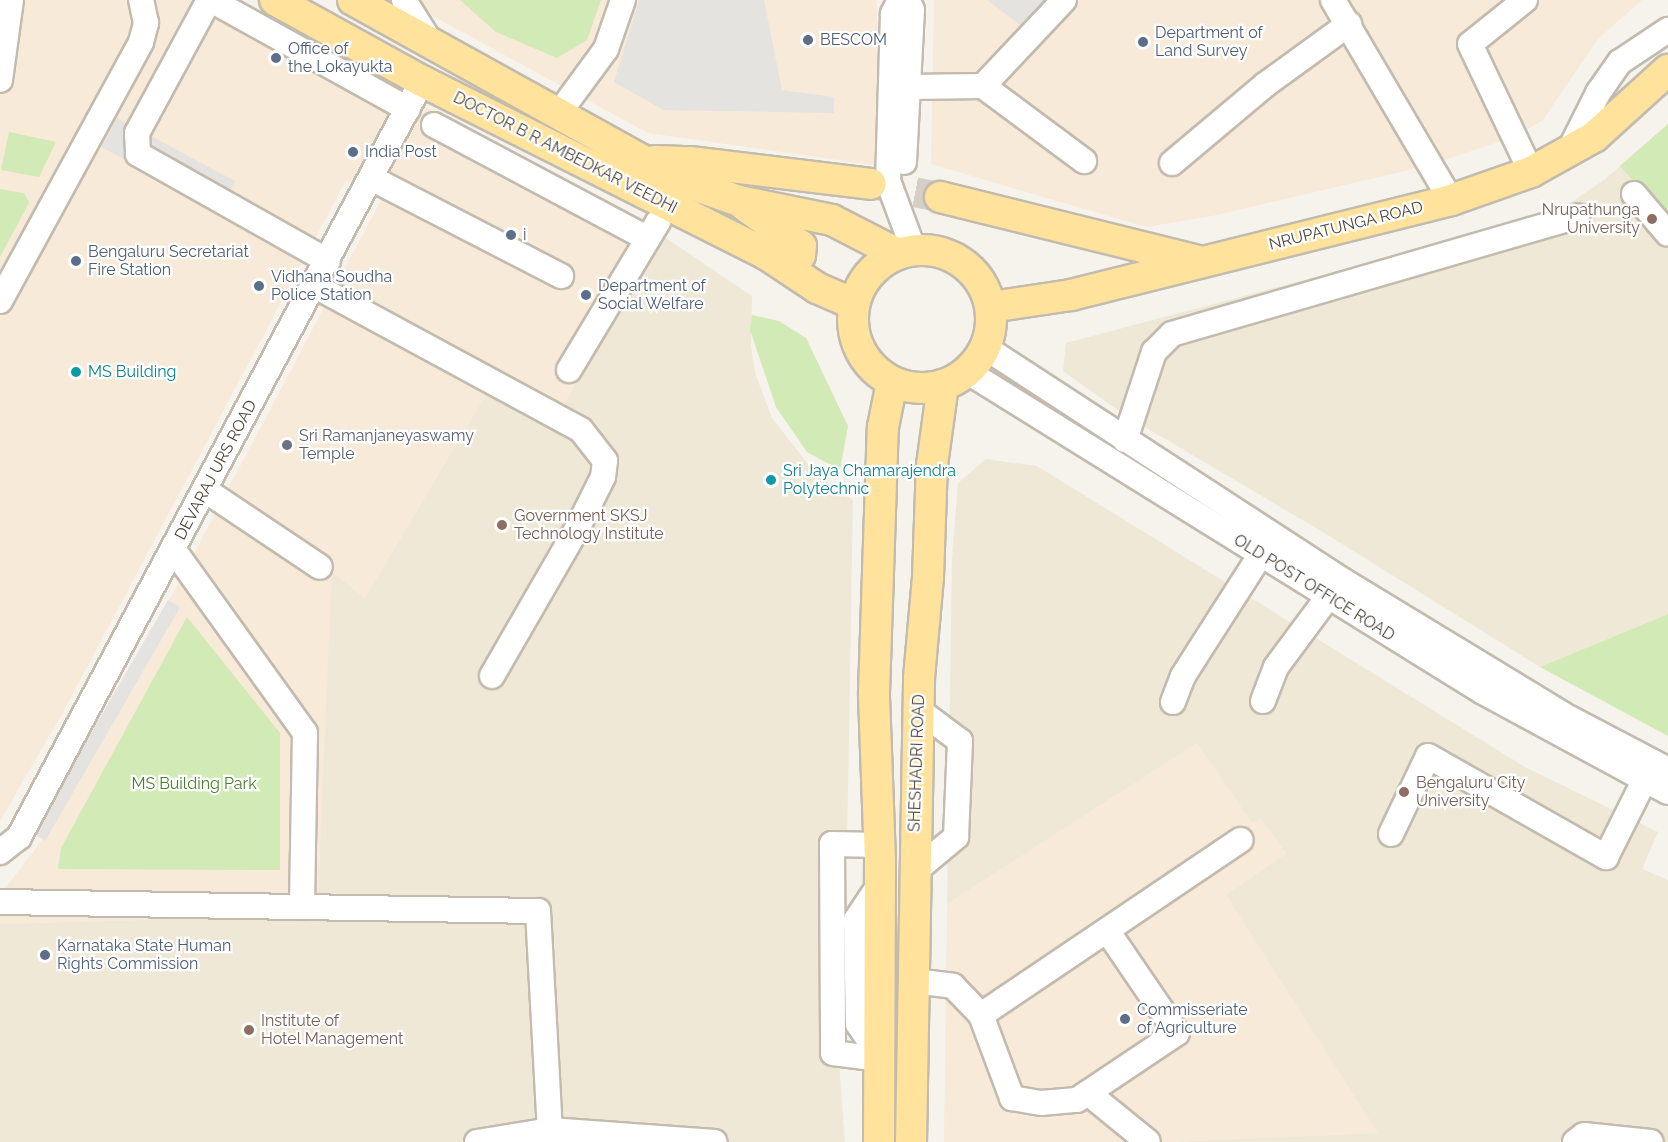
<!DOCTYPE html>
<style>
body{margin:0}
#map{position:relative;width:1668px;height:1142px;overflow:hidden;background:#f6f3ec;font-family:Raleway,sans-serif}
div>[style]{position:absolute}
.commercial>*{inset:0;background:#f7ead8}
.education>*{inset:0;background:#efe8d6}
.green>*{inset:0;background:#d2eab5}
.parking>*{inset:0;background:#e5e3e0;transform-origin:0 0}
.major-tunnel>*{height:30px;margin-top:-15px;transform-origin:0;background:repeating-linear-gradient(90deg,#d4d0c8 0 30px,transparent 0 45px)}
.roads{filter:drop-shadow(2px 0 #c2bbae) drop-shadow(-2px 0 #c2bbae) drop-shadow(0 2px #c2bbae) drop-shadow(0 -2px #c2bbae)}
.minor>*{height:24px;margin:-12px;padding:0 12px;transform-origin:12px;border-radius:12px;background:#fff}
.major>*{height:30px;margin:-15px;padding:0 15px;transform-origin:15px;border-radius:15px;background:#ffe39c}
.major>.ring{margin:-15px;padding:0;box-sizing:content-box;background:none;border:30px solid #ffe39c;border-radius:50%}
.dots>*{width:16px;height:16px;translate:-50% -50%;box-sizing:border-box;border:3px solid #fff;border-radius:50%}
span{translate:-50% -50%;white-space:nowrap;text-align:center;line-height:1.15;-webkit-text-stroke:4.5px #fff;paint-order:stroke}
.service-label{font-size:16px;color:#4e5e75}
.left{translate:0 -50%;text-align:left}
.street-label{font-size:16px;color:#4b4439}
.education-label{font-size:16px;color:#785e54}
.right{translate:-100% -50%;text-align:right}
.culture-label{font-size:16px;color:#0d838f}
.worship-label{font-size:16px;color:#5b616d}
.park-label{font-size:16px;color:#4a7f2a}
</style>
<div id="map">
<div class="commercial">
<div style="clip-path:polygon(0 0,227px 0,660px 234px,554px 422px,489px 389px,365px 598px,333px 573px,317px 915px,0 924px,0 895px,43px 839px,381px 200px,346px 180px,62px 714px,0 821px)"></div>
<div style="clip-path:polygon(403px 0,876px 0,888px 167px,648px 133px)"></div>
<div style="clip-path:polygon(934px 0,1642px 0,1597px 40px,1543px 120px,1516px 136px,1430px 165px,1212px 216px,1146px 227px,931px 164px)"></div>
<div style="clip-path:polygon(1197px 743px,1252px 823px,1261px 817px,1286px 855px,1226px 895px,1379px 1133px,1169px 1142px,944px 1142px,947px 904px)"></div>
</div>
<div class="education">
<div style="clip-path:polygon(1668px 124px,1668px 614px,1540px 667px,1326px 534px,1123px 414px,1063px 371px,1066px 343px,1554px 214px,1604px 180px)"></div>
<div style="clip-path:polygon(660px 234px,752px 296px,751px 347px,755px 373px,772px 418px,815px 473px,853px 500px,847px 847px,837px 913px,837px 1036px,845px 1142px,0 1142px,0 924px,317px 915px,332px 572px,365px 598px,489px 389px,554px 422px)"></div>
<div style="clip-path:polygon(986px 459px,1037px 466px,1525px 767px,1658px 832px,1642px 869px,1668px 880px,1668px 1142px,1169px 1142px,1378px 1133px,1226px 895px,1286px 854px,1261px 818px,1252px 823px,1197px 743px,947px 904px,952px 559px,958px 483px)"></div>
</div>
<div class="green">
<div style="clip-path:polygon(460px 0,601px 0,587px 40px,557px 58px,496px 32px)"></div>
<div style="clip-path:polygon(1668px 124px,1668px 219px,1620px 166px)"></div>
<div style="clip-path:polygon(9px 132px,56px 142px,39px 177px,1px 170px)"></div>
<div style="clip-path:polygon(0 189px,24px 193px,29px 203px,0 257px)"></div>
<div style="clip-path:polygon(752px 315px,779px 321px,806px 338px,848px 426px,840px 470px,807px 452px,776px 407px,750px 330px)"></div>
<div style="clip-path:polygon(1668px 614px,1668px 736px,1540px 667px)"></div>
<div style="clip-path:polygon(187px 617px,280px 733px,280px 870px,58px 869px,61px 848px)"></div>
</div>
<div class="parking">
<div style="clip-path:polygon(639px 0,764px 0,782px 90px,834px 97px,834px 113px,663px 110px,614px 82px)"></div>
<div style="clip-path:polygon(987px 0,1051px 0,1023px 27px)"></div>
<div style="left:117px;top:118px;width:134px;height:33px;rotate:28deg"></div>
<div style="left:168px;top:600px;width:14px;height:270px;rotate:30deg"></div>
</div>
<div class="major-tunnel">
<div style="left:871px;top:184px;width:70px;rotate:10.7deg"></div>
</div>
<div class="roads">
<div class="minor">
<div style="left:209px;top:0;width:151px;rotate:118.4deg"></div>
<div style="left:137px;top:133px;width:21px;rotate:87deg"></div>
<div style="left:138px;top:154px;width:218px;rotate:29.4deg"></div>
<div style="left:211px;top:0;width:225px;rotate:29deg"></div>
<div style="left:404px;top:0;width:47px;rotate:58deg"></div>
<div style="left:900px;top:0;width:16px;rotate:117deg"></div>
<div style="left:893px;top:14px;width:167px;rotate:91.7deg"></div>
<div style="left:888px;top:181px;width:75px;rotate:69.6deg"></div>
<div style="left:1333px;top:0;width:232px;rotate:59.5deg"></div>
<div style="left:1525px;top:0;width:70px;rotate:141.3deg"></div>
<div style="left:1470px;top:44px;width:142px;rotate:64.5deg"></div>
<div style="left:0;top:80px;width:81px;rotate:-82.2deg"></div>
<div style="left:983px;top:86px;width:118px;rotate:-46.7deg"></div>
<div style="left:909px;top:87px;width:74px;rotate:-0.8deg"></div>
<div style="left:983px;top:86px;width:126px;rotate:36.6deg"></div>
<div style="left:559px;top:113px;width:79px;rotate:-53.7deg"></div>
<div style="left:606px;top:49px;width:52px;rotate:-70.9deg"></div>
<div style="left:434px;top:125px;width:242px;rotate:28deg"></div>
<div style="left:1568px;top:153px;width:67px;rotate:-63.4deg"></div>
<div style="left:1598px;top:93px;width:38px;rotate:-55deg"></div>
<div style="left:1620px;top:62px;width:58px;rotate:-33.7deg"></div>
<div style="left:904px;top:162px;width:152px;rotate:-87deg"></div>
<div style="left:912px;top:10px;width:11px;rotate:-112deg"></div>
<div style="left:1172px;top:163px;width:121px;rotate:-40deg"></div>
<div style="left:1265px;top:85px;width:104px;rotate:-36deg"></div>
<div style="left:371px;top:178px;width:214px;rotate:27.3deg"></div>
<div style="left:1634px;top:194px;width:52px;rotate:49.6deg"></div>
<div style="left:315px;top:286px;width:302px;rotate:28.4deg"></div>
<div style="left:581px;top:430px;width:39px;rotate:52deg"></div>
<div style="left:605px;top:461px;width:16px;rotate:97deg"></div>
<div style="left:603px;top:477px;width:56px;rotate:116.6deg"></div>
<div style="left:578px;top:527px;width:172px;rotate:120deg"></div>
<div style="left:0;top:301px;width:295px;rotate:-61.4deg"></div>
<div style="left:141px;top:42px;width:20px;rotate:-75deg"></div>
<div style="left:146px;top:23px;width:24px;rotate:-102deg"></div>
<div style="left:986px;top:348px;width:425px;rotate:33.1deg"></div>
<div style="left:1342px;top:580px;width:258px;rotate:31.3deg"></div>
<div style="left:1562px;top:714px;width:120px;rotate:27.8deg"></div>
<div style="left:569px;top:370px;width:173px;rotate:-59deg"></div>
<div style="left:968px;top:372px;width:606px;rotate:31.86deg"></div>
<div style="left:1483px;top:692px;width:210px;rotate:28.4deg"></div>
<div style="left:1125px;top:440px;width:93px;rotate:-71.8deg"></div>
<div style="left:1154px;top:352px;width:25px;rotate:-45deg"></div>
<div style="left:1172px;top:334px;width:422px;rotate:-16.2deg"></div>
<div style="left:205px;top:490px;width:138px;rotate:33.8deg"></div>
<div style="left:173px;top:549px;width:226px;rotate:54.3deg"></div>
<div style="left:305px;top:733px;width:174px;rotate:91deg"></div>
<div style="left:1263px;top:701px;width:36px;rotate:-69deg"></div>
<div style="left:1276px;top:667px;width:87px;rotate:-53.4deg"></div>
<div style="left:1173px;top:702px;width:28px;rotate:-69deg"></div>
<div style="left:1183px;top:676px;width:145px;rotate:-57.4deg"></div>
<div style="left:1391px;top:834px;width:86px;rotate:-64.6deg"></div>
<div style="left:1428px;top:756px;width:205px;rotate:29.6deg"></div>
<div style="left:1606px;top:857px;width:85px;rotate:-63.4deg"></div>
<div style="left:879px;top:845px;width:47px;rotate:-178.8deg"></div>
<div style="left:832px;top:844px;width:209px;rotate:89.7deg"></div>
<div style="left:833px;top:1053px;width:46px;rotate:7.4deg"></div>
<div style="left:0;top:852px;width:24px;rotate:-38deg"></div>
<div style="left:19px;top:837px;width:857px;rotate:-61.94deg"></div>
<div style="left:914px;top:872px;width:55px;rotate:-39.8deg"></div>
<div style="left:956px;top:837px;width:96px;rotate:-87.6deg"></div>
<div style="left:960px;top:741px;width:50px;rotate:-143.1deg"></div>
<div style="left:0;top:902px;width:538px;rotate:0.96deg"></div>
<div style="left:538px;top:911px;width:219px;rotate:86.9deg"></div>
<div style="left:914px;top:981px;width:39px;rotate:7deg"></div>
<div style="left:953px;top:986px;width:40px;rotate:46deg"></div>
<div style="left:981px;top:1015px;width:313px;rotate:-34deg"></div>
<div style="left:981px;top:1015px;width:89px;rotate:69.5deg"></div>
<div style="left:1012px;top:1098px;width:29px;rotate:10deg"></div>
<div style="left:1041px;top:1103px;width:36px;rotate:-5deg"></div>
<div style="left:1077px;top:1100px;width:120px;rotate:-33.8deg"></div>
<div style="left:1177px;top:1033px;width:122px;rotate:-124.3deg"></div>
<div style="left:879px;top:1055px;width:37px;rotate:-124deg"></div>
<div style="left:858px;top:1024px;width:104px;rotate:-91.1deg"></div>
<div style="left:856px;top:920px;width:43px;rotate:-56.3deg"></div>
<div style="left:1088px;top:1093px;width:77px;rotate:39.2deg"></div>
<div style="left:477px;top:1142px;width:74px;rotate:-9.3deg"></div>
<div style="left:550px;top:1130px;width:165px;rotate:4.2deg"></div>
<div style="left:1575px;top:1142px;width:11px;rotate:-38deg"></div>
<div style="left:1584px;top:1135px;width:67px;rotate:6deg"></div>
</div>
<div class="major">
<div style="left:275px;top:0;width:168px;rotate:28.9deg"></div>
<div style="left:422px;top:81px;width:385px;rotate:26.7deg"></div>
<div style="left:766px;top:254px;width:61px;rotate:33.7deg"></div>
<div style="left:817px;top:288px;width:40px;rotate:23.4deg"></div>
<div style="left:353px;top:0;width:332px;rotate:29deg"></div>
<div style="left:643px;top:161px;width:56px;rotate:25.2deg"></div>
<div style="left:694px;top:185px;width:48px;rotate:19.6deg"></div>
<div style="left:739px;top:201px;width:95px;rotate:11.5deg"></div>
<div style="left:832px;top:220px;width:74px;rotate:27.3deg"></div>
<div style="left:655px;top:161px;width:35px;rotate:2deg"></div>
<div style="left:690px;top:162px;width:182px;rotate:6.9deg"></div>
<div style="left:940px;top:197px;width:266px;rotate:13.9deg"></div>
<div style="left:744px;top:205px;width:70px;rotate:35.7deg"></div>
<div style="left:801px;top:246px;width:9px;rotate:96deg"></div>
<div style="left:800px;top:255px;width:14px;rotate:163deg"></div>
<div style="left:787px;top:259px;width:22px;rotate:-167deg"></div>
<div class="ring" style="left:853px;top:250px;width:108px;height:108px"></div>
<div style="left:991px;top:307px;width:81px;rotate:-8.5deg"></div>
<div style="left:1071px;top:295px;width:392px;rotate:-14deg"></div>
<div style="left:1451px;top:200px;width:85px;rotate:-19.3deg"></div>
<div style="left:1531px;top:172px;width:72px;rotate:-29.1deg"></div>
<div style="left:1594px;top:137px;width:100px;rotate:-42.2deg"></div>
<div style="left:879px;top:1142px;width:282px;rotate:-89.8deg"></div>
<div style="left:880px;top:860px;width:167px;rotate:-92.1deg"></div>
<div style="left:874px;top:693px;width:266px;rotate:-88.1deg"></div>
<div style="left:883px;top:427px;width:46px;rotate:-78.7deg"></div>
<div style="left:911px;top:1142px;width:464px;rotate:-89deg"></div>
<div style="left:919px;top:678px;width:101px;rotate:-84.9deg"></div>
<div style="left:928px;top:577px;width:112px;rotate:-88deg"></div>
<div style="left:932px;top:465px;width:81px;rotate:-82.2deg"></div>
</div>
</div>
<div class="dots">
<div style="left:808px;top:40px;background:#5c6f8a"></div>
<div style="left:1143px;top:42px;background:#5c6f8a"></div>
<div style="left:276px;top:58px;background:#5c6f8a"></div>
<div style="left:353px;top:152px;background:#5c6f8a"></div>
<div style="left:1652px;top:219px;background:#8d6e63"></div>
<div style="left:511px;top:235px;background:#5c6f8a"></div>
<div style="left:76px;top:261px;background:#5c6f8a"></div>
<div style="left:259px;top:286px;background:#5c6f8a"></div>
<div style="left:586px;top:295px;background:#5c6f8a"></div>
<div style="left:76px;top:372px;background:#0f9aa8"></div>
<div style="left:287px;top:445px;background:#6b7280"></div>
<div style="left:771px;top:480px;background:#0f9aa8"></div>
<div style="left:502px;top:525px;background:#8d6e63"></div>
<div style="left:1404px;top:792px;background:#8d6e63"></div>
<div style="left:45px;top:955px;background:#5c6f8a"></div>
<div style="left:1125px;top:1019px;background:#5c6f8a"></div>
<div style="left:249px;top:1030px;background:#8d6e63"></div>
</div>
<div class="service-label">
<span class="left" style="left:1155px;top:42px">Department of<br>Land Survey</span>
<span class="left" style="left:820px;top:40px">BESCOM</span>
<span class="left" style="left:288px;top:58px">Office of<br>the Lokayukta</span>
<span class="left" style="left:365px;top:152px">India Post</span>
<span class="left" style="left:523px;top:235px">i</span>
<span class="left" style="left:88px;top:261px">Bengaluru Secretariat<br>Fire Station</span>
<span class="left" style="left:271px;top:286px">Vidhana Soudha<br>Police Station</span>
<span class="left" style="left:598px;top:295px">Department of<br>Social Welfare</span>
<span class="left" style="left:57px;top:955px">Karnataka State Human<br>Rights Commission</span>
<span class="left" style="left:1137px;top:1019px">Commisseriate<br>of Agriculture</span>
</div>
<div class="street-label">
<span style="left:565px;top:153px;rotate:27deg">DOCTOR B R AMBEDKAR VEEDHI</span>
<span style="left:1346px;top:226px;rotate:-14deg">NRUPATUNGA ROAD</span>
<span style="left:216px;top:470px;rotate:-62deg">DEVARAJ URS ROAD</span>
<span style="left:1314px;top:588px;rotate:32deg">OLD POST OFFICE ROAD</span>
<span style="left:917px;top:763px;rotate:-88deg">SHESHADRI ROAD</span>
</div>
<div class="education-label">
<span class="right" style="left:1640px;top:219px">Nrupathunga<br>University</span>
<span class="left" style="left:514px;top:525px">Government SKSJ<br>Technology Institute</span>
<span class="left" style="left:1416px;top:792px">Bengaluru City<br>University</span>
<span class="left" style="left:261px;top:1030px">Institute of<br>Hotel Management</span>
</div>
<div class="culture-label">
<span class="left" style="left:88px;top:372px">MS Building</span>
<span class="left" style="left:783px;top:480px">Sri Jaya Chamarajendra<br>Polytechnic</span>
</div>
<div class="worship-label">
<span class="left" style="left:299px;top:445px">Sri Ramanjaneyaswamy<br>Temple</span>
</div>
<div class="park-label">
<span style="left:194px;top:784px">MS Building Park</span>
</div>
</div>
